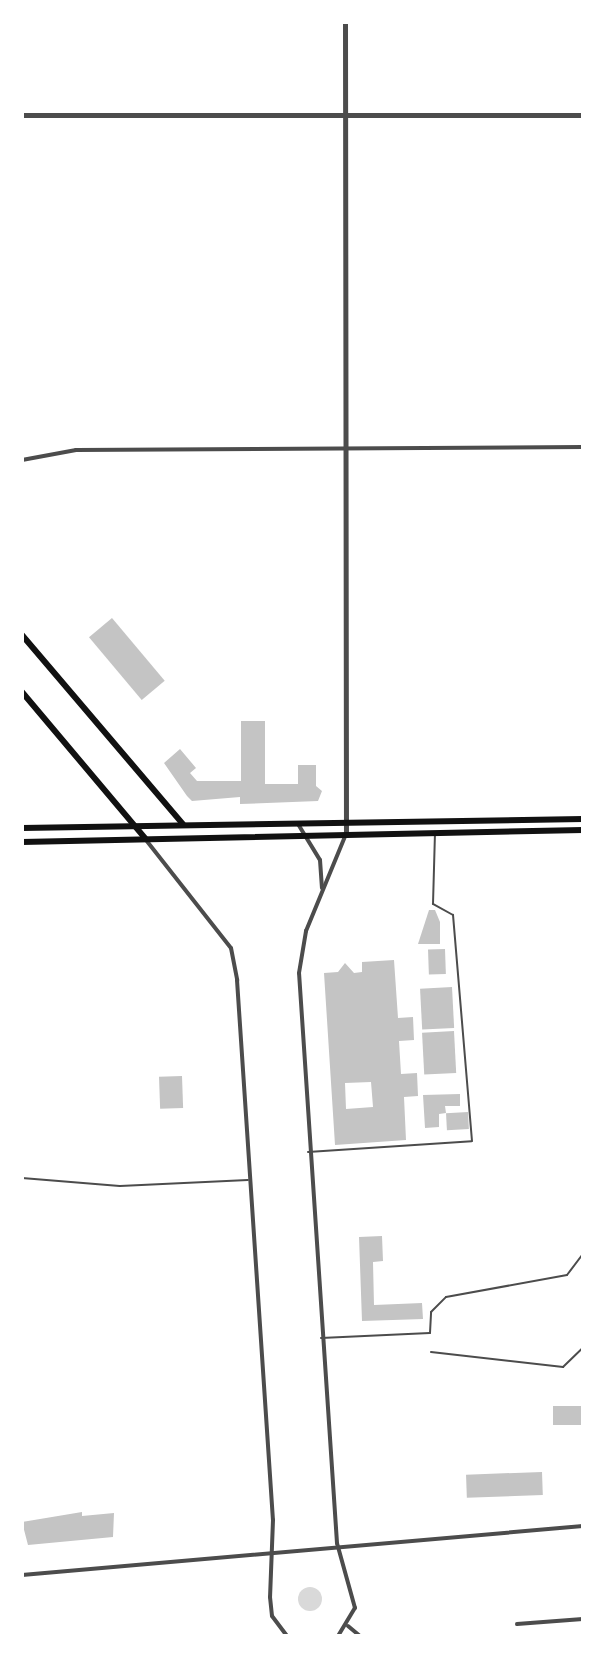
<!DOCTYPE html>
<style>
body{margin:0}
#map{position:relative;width:605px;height:1658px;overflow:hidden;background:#fff;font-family:Georgia,serif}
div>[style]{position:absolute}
.water>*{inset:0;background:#d9d9d9}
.round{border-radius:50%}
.building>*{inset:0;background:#c4c4c4;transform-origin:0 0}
.service>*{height:2px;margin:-1px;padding:0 1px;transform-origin:1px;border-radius:1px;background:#4c4c4c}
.minor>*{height:4px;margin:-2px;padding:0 2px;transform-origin:2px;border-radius:2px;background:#4c4c4c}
.tertiary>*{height:5px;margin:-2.5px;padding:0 2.5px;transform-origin:2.5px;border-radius:2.5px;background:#4c4c4c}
.trunk>*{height:6px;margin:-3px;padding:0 3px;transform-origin:3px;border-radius:3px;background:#111}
span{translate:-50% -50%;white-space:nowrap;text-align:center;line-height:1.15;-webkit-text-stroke:6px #fff;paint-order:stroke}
.frame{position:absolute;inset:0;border:24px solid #fff;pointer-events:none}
</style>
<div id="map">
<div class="water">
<div class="round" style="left:298px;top:1587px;width:24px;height:24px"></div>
</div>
<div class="building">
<div style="left:112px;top:618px;width:82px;height:30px;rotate:50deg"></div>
<div style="clip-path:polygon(241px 721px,265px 721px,265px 784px,298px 784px,298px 765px,316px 765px,316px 786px,322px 791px,318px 801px,240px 804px,240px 797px,192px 801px,187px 796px,164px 763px,180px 749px,196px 768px,190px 773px,197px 781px,241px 781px)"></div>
<div style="clip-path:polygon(429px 910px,435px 910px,440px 922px,440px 944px,418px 944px)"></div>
<div style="left:445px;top:949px;width:25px;height:17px;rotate:88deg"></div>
<div style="clip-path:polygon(evenodd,394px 960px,398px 1018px,413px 1017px,414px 1040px,399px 1041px,401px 1074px,417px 1073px,418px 1096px,404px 1097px,406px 1140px,335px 1145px,324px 973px,338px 972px,345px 963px,354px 973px,362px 972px,362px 962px,394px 960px,371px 1082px,373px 1107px,346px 1109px,345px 1083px,371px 1082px)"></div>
<div style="left:452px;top:987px;width:41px;height:32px;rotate:87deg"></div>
<div style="left:454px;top:1031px;width:42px;height:32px;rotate:87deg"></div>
<div style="left:182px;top:1076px;width:32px;height:23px;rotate:88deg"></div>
<div style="clip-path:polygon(460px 1094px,460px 1106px,445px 1106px,446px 1113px,439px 1114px,439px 1127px,425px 1128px,423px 1095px)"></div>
<div style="left:468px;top:1112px;width:17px;height:22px;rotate:87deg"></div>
<div style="clip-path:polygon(382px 1236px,383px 1261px,373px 1262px,374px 1305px,422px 1303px,423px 1319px,362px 1321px,359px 1237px)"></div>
<div style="left:583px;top:1406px;width:19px;height:30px;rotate:90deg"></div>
<div style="left:542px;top:1472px;width:23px;height:76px;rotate:88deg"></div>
<div style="clip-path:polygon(82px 1512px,82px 1516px,114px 1513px,113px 1537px,28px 1545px,22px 1522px)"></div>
</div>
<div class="service">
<div style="left:308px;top:1152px;width:164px;rotate:-3.8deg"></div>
<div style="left:472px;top:1141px;width:227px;rotate:-94.8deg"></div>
<div style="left:453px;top:915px;width:23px;rotate:-151deg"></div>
<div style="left:433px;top:904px;width:70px;rotate:-88.4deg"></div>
<div style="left:22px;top:1178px;width:98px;rotate:4.7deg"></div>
<div style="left:120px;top:1186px;width:128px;rotate:-2.7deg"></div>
<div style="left:321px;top:1338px;width:109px;rotate:-2.6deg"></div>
<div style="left:430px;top:1333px;width:21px;rotate:-87deg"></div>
<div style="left:431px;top:1312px;width:21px;rotate:-45deg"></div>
<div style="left:446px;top:1297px;width:123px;rotate:-10.3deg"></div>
<div style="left:567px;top:1275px;width:26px;rotate:-53deg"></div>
<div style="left:431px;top:1352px;width:133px;rotate:6.5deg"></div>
<div style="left:563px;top:1367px;width:28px;rotate:-44deg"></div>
</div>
<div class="minor">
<div style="left:22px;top:460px;width:55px;rotate:-10.5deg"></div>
<div style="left:76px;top:450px;width:507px;rotate:-0.34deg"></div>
<div style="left:298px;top:824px;width:42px;rotate:58.6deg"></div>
<div style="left:320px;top:860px;width:28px;rotate:86deg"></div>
<div style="left:146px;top:840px;width:137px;rotate:51.8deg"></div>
<div style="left:231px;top:948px;width:33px;rotate:79deg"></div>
<div style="left:237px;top:980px;width:541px;rotate:86.19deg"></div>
<div style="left:273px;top:1520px;width:77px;rotate:92.2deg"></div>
<div style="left:270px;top:1597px;width:19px;rotate:84deg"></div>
<div style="left:272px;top:1616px;width:25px;rotate:53deg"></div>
<div style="left:22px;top:1575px;width:563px;rotate:-4.99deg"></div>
<div style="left:517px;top:1624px;width:66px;rotate:-4.3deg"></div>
<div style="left:348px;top:1626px;width:16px;rotate:40deg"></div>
<div style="left:338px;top:1636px;width:33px;rotate:-59deg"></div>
<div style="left:355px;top:1608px;width:67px;rotate:-105.5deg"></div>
<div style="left:337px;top:1543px;width:571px;rotate:-93.81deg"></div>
<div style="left:299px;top:973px;width:43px;rotate:-80.5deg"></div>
<div style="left:306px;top:931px;width:105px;rotate:-67.6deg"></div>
</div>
<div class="tertiary">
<div style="left:345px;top:22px;width:812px;rotate:89.93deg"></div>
<div style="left:22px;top:115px;width:561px"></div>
</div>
<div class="trunk">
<div style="left:22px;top:635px;width:248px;rotate:49.6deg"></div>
<div style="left:22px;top:692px;width:191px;rotate:49.9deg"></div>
<div style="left:22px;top:828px;width:561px;rotate:-0.92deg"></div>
<div style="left:22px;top:842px;width:561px;rotate:-1.23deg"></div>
</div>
<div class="frame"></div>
</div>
